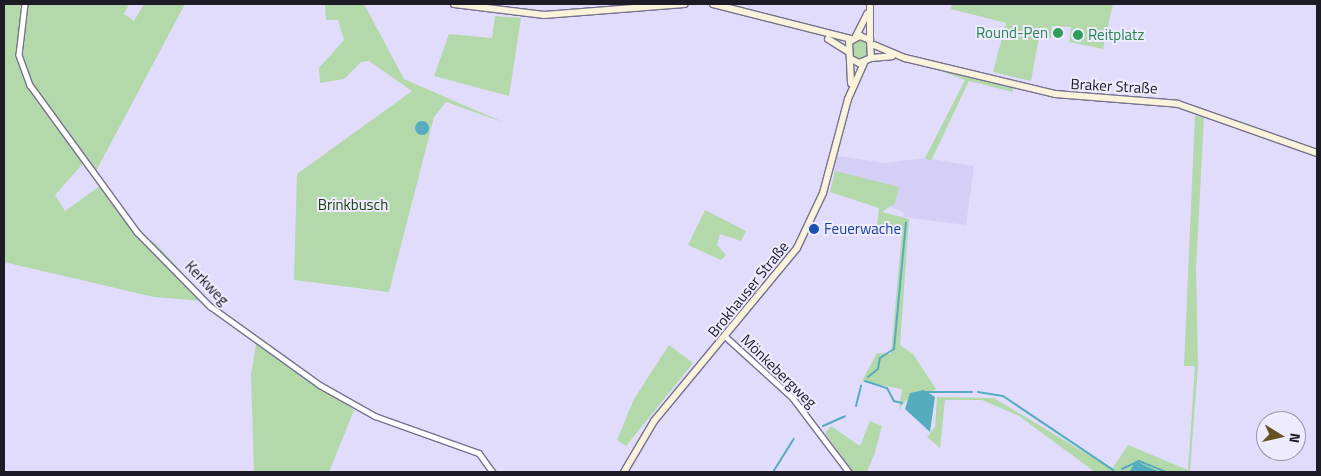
<!DOCTYPE html>
<meta charset="utf-8">
<style>
body{margin:0}
#map{position:relative;width:1321px;height:476px;overflow:hidden;background:#e1dcfc;font-family:"Titillium Web",sans-serif}
div>[style]{position:absolute}
.built>*{inset:0;background:#d5cff6}
.green>*{inset:0;background:#b3d8aa}
.round{border-radius:50%}
.water>*{inset:0;background:#56acbf}
.stream>*{height:2px;margin:-1px;padding:0 1px;transform-origin:1px;border-radius:1px;background:#56acbf}
.roads{filter:drop-shadow(1px 0 #76718e) drop-shadow(-1px 0 #76718e) drop-shadow(0 1px #76718e) drop-shadow(0 -1px #76718e)}
.street>*{height:4.5px;margin:-2.25px;padding:0 2.25px;transform-origin:2.25px;border-radius:2.25px;background:#fff}
.secondary>*{height:6px;margin:-3px;padding:0 3px;transform-origin:3px;border-radius:3px;background:#f9f3dc}
.dots>*{width:14px;height:14px;translate:-50% -50%;box-sizing:border-box;border:2px solid #eeebff;border-radius:50%}
span{translate:-50% -50%;white-space:nowrap;text-align:center;line-height:1.15;-webkit-text-stroke:4px #eeebff;paint-order:stroke}
.leisure-label{font-size:15px;color:#27864d}
.right{translate:-100% -50%;text-align:right}
.left{translate:0 -50%;text-align:left}
.street-label{font-size:15px;color:#1d1b26}
.park-label{font-size:15px;color:#123c05}
.transit-label{font-size:15px;color:#164399}
.frame{position:absolute;inset:0;border:5px solid #1d1b26;pointer-events:none}
.north{position:absolute;left:1256px;top:411px;width:50px;height:50px;box-sizing:border-box;background:#eeebff;border:1px solid #9a98a8;border-radius:50%;rotate:99deg;font-size:14px;font-weight:700;line-height:20px;text-align:center;color:#1d1b26}
.north::after{content:'';display:block;margin:auto;width:18px;height:22px;background:#665321;clip-path:polygon(50% 0,100% 100%,50% 72%,0 100%)}
</style>
<div id="map">
<div class="built">
<div style="clip-path:polygon(837px 156px,886px 163px,925px 158px,974px 166px,966px 225px,903px 217px,904px 212px,890px 207px,899px 187px,833px 171px)"></div>
</div>
<div class="green">
<div style="clip-path:polygon(4px 4px,129px 4px,124px 14px,134px 21px,144px 4px,185px 4px,96px 171px,86px 160px,55px 195px,65px 211px,100px 186px,138px 237px,154px 242px,194px 285px,191px 289px,202px 301px,154px 297px,4px 262px)"></div>
<div style="clip-path:polygon(325px 4px,364px 4px,404px 79px,505px 123px,446px 102px,434px 117px,389px 292px,294px 280px,297px 174px,412px 91px,369px 61px,361px 62px,344px 79px,320px 83px,319px 68px,344px 40px,338px 20px,326px 20px)"></div>
<div style="clip-path:polygon(952px 4px,1113px 4px,1103px 49px,1069px 42px,1071px 27px,1052px 26px,1051px 38px,1039px 37px,1031px 81px,993px 72px,1006px 23px,951px 9px)"></div>
<div style="clip-path:polygon(495px 16px,521px 18px,509px 96px,434px 76px,449px 34px,492px 38px)"></div>
<div class="round" style="left:851px;top:39px;width:20px;height:20px"></div>
<div style="clip-path:polygon(930px 67px,1013px 88px,1013px 92px,969px 81px,931px 161px,925px 158px,965px 80px)"></div>
<div style="clip-path:polygon(1195px 115px,1204px 118px,1196px 268px,1198px 365px,1190px 471px,1317px 472px,1095px 472px,1019px 416px,982px 400px,945px 400px,940px 448px,927px 437px,935px 427px,937px 397px,994px 398px,1112px 469px,1128px 445px,1188px 470px,1195px 366px,1184px 366px)"></div>
<div style="clip-path:polygon(835px 171px,899px 187px,895px 203px,882px 212px,909px 219px,900px 345px,913px 354px,936px 389px,913px 403px,906px 400px,899px 410px,902px 389px,862px 381px,877px 353px,891px 354px,902px 231px,877px 225px,879px 208px,830px 192px)"></div>
<div style="clip-path:polygon(705px 210px,746px 231px,741px 241px,720px 234px,717px 245px,726px 255px,721px 260px,688px 245px)"></div>
<div style="clip-path:polygon(257px 339px,354px 410px,329px 472px,254px 472px,251px 375px)"></div>
<div style="clip-path:polygon(669px 345px,693px 363px,626px 446px,617px 440px,634px 399px)"></div>
<div style="clip-path:polygon(870px 421px,882px 426px,875px 452px,867px 472px,853px 472px,825px 433px,831px 426px,860px 446px)"></div>
</div>
<div class="water">
<div class="round" style="left:415px;top:121px;width:14px;height:14px"></div>
<div style="clip-path:polygon(924px 390px,935px 397px,930px 432px,905px 409px,910px 393px)"></div>
<div style="clip-path:polygon(1136px 461px,1148px 467px,1160px 472px,1129px 472px)"></div>
</div>
<div class="stream">
<div style="left:868px;top:377px;width:13px;rotate:-39deg"></div>
<div style="left:878px;top:369px;width:11px;rotate:-80deg"></div>
<div style="left:880px;top:358px;width:17px;rotate:-33deg"></div>
<div style="left:894px;top:349px;width:127px;rotate:-84.6deg"></div>
<div style="left:865px;top:381px;width:23px;rotate:18deg"></div>
<div style="left:887px;top:388px;width:15px;rotate:62deg"></div>
<div style="left:894px;top:401px;width:8px;rotate:14deg"></div>
<div style="left:926px;top:392px;width:46px"></div>
<div style="left:978px;top:392px;width:25px;rotate:9deg"></div>
<div style="left:1003px;top:396px;width:133px;rotate:33.9deg"></div>
<div style="left:856px;top:406px;width:21px;rotate:-76deg"></div>
<div style="left:823px;top:426px;width:24px;rotate:-24deg"></div>
<div style="left:1122px;top:469px;width:19px;rotate:-25deg"></div>
<div style="left:1139px;top:461px;width:29px;rotate:22deg"></div>
<div style="left:773px;top:472px;width:39px;rotate:-58deg"></div>
</div>
<div class="roads">
<div class="street">
<div style="left:25px;top:4px;width:51px;rotate:96.7deg"></div>
<div style="left:19px;top:55px;width:32px;rotate:70deg"></div>
<div style="left:30px;top:85px;width:182px;rotate:53.9deg"></div>
<div style="left:137px;top:232px;width:104px;rotate:45.4deg"></div>
<div style="left:210px;top:306px;width:135px;rotate:35.7deg"></div>
<div style="left:320px;top:385px;width:63px;rotate:29.4deg"></div>
<div style="left:375px;top:416px;width:110px;rotate:19.6deg"></div>
<div style="left:479px;top:453px;width:24px;rotate:54deg"></div>
<div style="left:726px;top:337px;width:91px;rotate:42.3deg"></div>
<div style="left:793px;top:398px;width:93px;rotate:52.9deg"></div>
</div>
<div class="secondary">
<div style="left:454px;top:4px;width:91px;rotate:7deg"></div>
<div style="left:544px;top:15px;width:141px;rotate:-4.5deg"></div>
<div style="left:713px;top:4px;width:142px;rotate:14.2deg"></div>
<div style="left:856px;top:36px;width:25px;rotate:-63deg"></div>
<div style="left:828px;top:39px;width:22px;rotate:32deg"></div>
<div style="left:870px;top:40px;width:36px;rotate:-90deg"></div>
<div style="left:874px;top:45px;width:34px;rotate:23deg"></div>
<div style="left:905px;top:58px;width:154px;rotate:13.5deg"></div>
<div style="left:1055px;top:94px;width:123px;rotate:4.6deg"></div>
<div style="left:1178px;top:104px;width:147px;rotate:19.4deg"></div>
<div style="left:871px;top:58px;width:21px;rotate:-5deg"></div>
<div style="left:851px;top:83px;width:41px;rotate:-92.8deg"></div>
<div style="left:849px;top:42px;width:13px;rotate:-29deg"></div>
<div style="left:860px;top:36px;width:11px;rotate:22deg"></div>
<div style="left:870px;top:40px;width:18px;rotate:87deg"></div>
<div style="left:871px;top:58px;width:13px;rotate:157deg"></div>
<div style="left:859px;top:63px;width:9px;rotate:-153deg"></div>
<div style="left:624px;top:472px;width:59px;rotate:-59.5deg"></div>
<div style="left:654px;top:421px;width:224px;rotate:-50.4deg"></div>
<div style="left:797px;top:248px;width:61px;rotate:-64.7deg"></div>
<div style="left:823px;top:193px;width:97px;rotate:-75.1deg"></div>
<div style="left:848px;top:99px;width:39px;rotate:-66deg"></div>
</div>
</div>
<div class="dots">
<div style="left:1058px;top:33px;background:#2e9e5b"></div>
<div style="left:1078px;top:35px;background:#2e9e5b"></div>
<div style="left:814px;top:229px;background:#1a4fb4"></div>
</div>
<div class="leisure-label">
<span class="right" style="left:1048px;top:33px">Round-Pen</span>
<span class="left" style="left:1088px;top:35px">Reitplatz</span>
</div>
<div class="street-label">
<span style="left:1114px;top:86px;rotate:3deg">Braker Straße</span>
<span style="left:207px;top:283px;rotate:46deg">Kerkweg</span>
<span style="left:748px;top:289px;rotate:-51deg">Brokhauser Straße</span>
<span style="left:779px;top:371px;rotate:44deg">Mönkebergweg</span>
</div>
<div class="park-label">
<span style="left:353px;top:205px">Brinkbusch</span>
</div>
<div class="transit-label">
<span class="left" style="left:824px;top:229px">Feuerwache</span>
</div>
<div class="frame"></div>
<div class="north">N</div>
</div>
